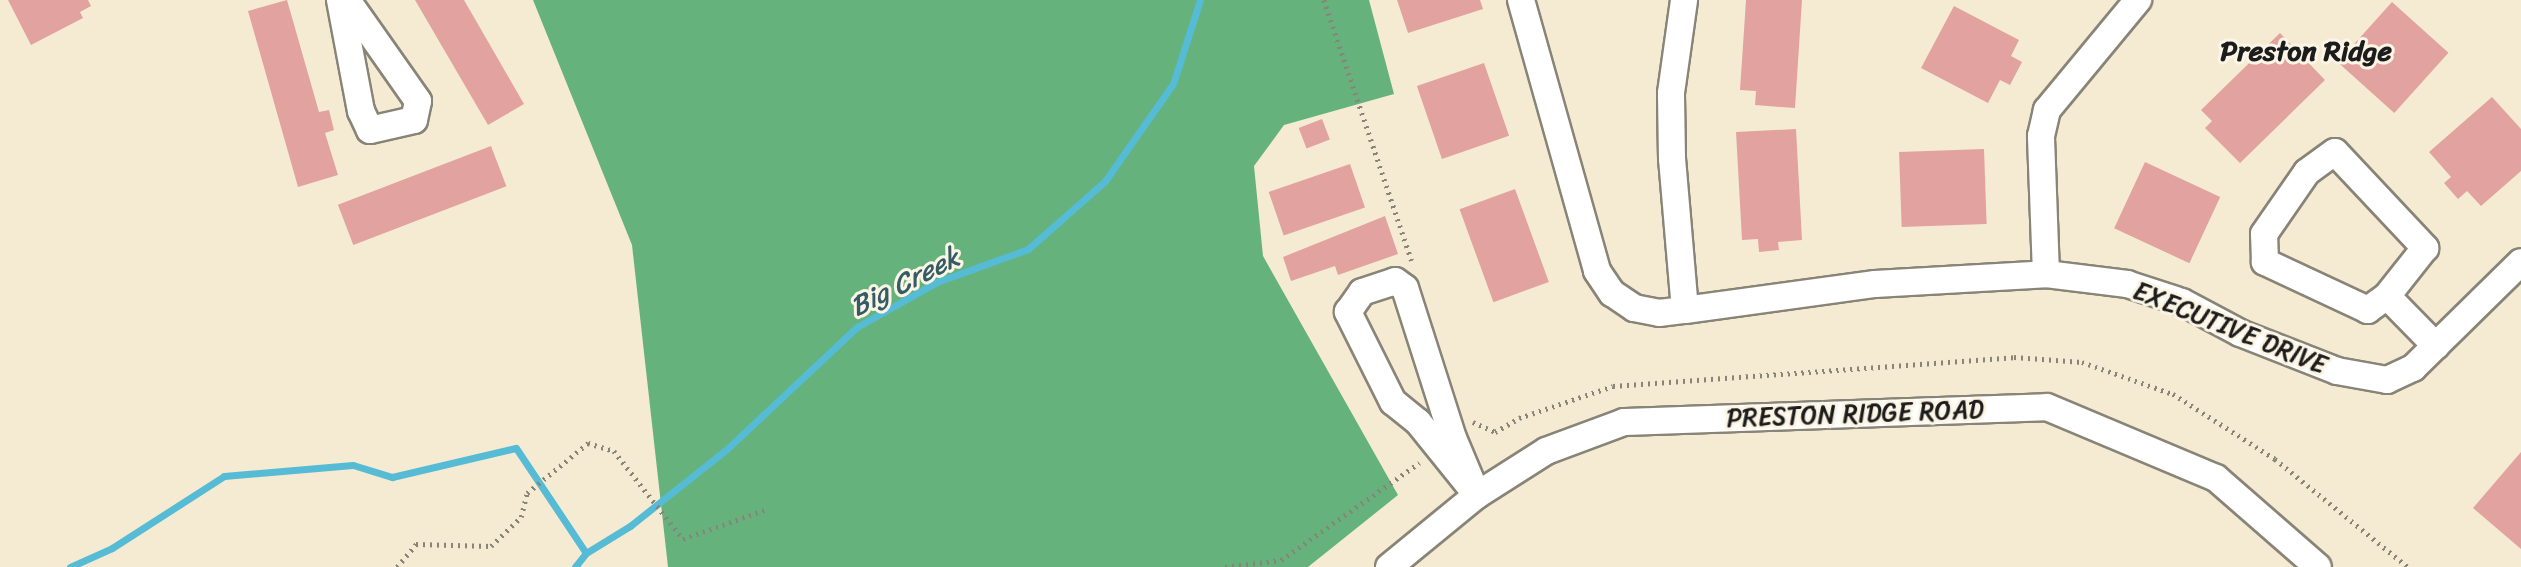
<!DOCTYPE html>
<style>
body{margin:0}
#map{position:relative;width:2521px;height:567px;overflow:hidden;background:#f5ebd2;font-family:Sriracha,sans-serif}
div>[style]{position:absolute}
.forest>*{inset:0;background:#66b27c}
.stream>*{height:7px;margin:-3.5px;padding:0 3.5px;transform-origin:3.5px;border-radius:3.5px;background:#56bbd4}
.building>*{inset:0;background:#e2a2a0;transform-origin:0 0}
.path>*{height:4.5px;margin-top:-2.25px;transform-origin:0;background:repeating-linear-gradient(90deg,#888477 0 2px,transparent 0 7px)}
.roads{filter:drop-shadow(2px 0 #888477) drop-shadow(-2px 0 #888477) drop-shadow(0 2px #888477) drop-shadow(0 -2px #888477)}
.minor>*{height:26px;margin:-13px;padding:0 13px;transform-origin:13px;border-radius:13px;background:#fff}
span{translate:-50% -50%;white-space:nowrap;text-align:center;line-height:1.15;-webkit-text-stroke:6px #fcf5e5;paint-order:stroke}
.street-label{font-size:26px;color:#1c1c1c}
.neighbourhood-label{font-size:28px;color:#1c1c1c;font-weight:700}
.water-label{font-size:28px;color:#335c66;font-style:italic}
</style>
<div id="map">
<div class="forest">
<div style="clip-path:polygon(533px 0,1369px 0,1394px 94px,1284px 125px,1254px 166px,1263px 256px,1398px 495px,1308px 567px,668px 567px,632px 245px)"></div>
</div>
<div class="stream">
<div style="left:70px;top:567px;width:46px;rotate:-24.3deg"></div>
<div style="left:112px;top:548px;width:133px;rotate:-32.7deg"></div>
<div style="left:224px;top:476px;width:129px;rotate:-4.9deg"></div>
<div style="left:353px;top:465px;width:41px;rotate:17.1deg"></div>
<div style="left:392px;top:477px;width:127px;rotate:-13.2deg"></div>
<div style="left:516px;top:448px;width:126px;rotate:56.3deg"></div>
<div style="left:575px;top:567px;width:18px;rotate:-52deg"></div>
<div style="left:586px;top:553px;width:52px;rotate:-31.5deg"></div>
<div style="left:630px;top:526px;width:125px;rotate:-38.5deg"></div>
<div style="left:728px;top:448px;width:177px;rotate:-43.2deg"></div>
<div style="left:857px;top:327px;width:92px;rotate:-29.4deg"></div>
<div style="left:937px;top:282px;width:97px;rotate:-19.9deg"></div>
<div style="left:1028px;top:249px;width:103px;rotate:-41.4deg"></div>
<div style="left:1105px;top:181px;width:118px;rotate:-55deg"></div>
<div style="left:1173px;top:84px;width:88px;rotate:-72.2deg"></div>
</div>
<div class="building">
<div style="clip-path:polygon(8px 0,88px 0,91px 6px,80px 12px,83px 18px,31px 45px)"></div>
<div style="clip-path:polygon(287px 0,319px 112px,329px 110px,334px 130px,325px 133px,338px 175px,298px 187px,248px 11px)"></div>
<div style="clip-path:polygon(415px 0,464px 0,524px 104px,488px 125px)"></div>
<div style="clip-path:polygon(1397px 0,1480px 0,1483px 9px,1408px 33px)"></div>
<div style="clip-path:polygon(1746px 0,1802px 0,1795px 108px,1755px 105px,1756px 91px,1740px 90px)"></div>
<div style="left:2392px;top:2px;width:76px;height:81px;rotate:42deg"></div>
<div style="clip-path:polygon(1954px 6px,2019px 40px,2011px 56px,2022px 62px,2010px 85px,2000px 80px,1988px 103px,1921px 68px)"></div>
<div style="clip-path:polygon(2280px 33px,2325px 80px,2240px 163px,2205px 128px,2212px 121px,2201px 110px)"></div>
<div style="left:1484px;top:63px;width:77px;height:71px;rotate:71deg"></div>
<div style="clip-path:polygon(2492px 97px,2521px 129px,2521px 171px,2481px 206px,2467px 191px,2458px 199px,2444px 183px,2451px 177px,2429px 152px)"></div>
<div style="left:1322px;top:119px;width:22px;height:25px;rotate:69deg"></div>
<div style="clip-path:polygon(1796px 129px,1802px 240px,1778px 242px,1779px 250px,1759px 252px,1758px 239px,1742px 240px,1736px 132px)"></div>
<div style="left:491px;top:146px;width:43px;height:164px;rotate:69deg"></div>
<div style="left:1984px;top:149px;width:75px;height:85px;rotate:88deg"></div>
<div style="left:2145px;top:162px;width:83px;height:73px;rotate:25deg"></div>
<div style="left:1350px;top:164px;width:46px;height:86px;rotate:71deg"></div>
<div style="left:1515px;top:189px;width:99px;height:59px;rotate:70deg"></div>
<div style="clip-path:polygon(1385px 216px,1398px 254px,1338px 275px,1335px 266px,1291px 281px,1283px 257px)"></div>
<div style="clip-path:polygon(2521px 452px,2521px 549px,2473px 508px)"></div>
</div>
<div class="path">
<div style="left:1324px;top:0;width:275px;rotate:71.4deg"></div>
<div style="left:1473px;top:422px;width:24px;rotate:24deg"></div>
<div style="left:1495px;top:432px;width:28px;rotate:-30deg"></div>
<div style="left:1519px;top:418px;width:99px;rotate:-18.8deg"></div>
<div style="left:1613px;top:386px;width:402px;rotate:-4.1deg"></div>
<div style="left:2014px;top:357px;width:68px;rotate:4.2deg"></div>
<div style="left:2082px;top:362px;width:96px;rotate:19.4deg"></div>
<div style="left:2173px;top:394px;width:121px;rotate:32.5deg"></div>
<div style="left:2275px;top:459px;width:171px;rotate:39.1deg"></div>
<div style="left:397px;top:567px;width:30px;rotate:-50deg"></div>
<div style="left:416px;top:544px;width:75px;rotate:1.5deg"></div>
<div style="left:491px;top:546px;width:42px;rotate:-44deg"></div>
<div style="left:521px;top:517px;width:25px;rotate:-76deg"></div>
<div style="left:527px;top:493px;width:79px;rotate:-39.3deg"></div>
<div style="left:588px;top:443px;width:27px;rotate:17deg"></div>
<div style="left:614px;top:451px;width:112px;rotate:51.9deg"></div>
<div style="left:683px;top:539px;width:86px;rotate:-19.7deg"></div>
<div style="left:1225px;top:567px;width:56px;rotate:-7.1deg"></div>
<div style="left:1281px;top:560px;width:169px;rotate:-35.1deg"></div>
</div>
<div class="roads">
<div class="minor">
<div style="left:340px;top:0;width:113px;rotate:79.3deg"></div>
<div style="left:361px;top:111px;width:21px;rotate:65deg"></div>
<div style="left:370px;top:130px;width:45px;rotate:-12.8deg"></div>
<div style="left:414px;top:120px;width:19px;rotate:-78deg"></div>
<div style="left:418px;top:101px;width:123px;rotate:-125.1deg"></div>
<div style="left:1521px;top:0;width:281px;rotate:74.3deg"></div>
<div style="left:1597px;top:271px;width:27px;rotate:56deg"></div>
<div style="left:1612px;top:293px;width:27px;rotate:34deg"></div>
<div style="left:1634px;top:308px;width:25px;rotate:11deg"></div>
<div style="left:1659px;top:313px;width:26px;rotate:-7deg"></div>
<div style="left:1685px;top:310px;width:152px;rotate:-94.9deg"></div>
<div style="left:1672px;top:159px;width:66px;rotate:-90.9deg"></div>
<div style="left:1671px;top:93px;width:94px;rotate:-82deg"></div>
<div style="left:2335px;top:152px;width:132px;rotate:46.8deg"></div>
<div style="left:2425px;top:248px;width:61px;rotate:128.4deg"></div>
<div style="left:2387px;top:296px;width:24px;rotate:144deg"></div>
<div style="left:2368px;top:310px;width:114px;rotate:-155deg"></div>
<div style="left:2265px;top:262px;width:28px;rotate:-92deg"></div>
<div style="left:2264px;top:234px;width:75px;rotate:-55.3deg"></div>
<div style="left:2307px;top:172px;width:34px;rotate:-36deg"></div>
<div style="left:2046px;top:274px;width:138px;rotate:-92.1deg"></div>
<div style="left:2041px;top:136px;width:27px;rotate:-77deg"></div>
<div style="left:2047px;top:110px;width:143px;rotate:-50.4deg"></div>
<div style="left:1395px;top:281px;width:12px;rotate:35deg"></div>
<div style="left:1405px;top:288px;width:157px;rotate:72.3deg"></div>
<div style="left:1453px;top:438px;width:62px;rotate:67.2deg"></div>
<div style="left:1477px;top:495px;width:94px;rotate:-128.9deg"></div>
<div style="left:1418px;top:422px;width:32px;rotate:-141deg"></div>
<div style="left:1393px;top:402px;width:101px;rotate:-116.6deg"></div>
<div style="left:1348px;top:312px;width:24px;rotate:-55deg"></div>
<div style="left:1362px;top:292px;width:35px;rotate:-18deg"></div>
<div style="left:2387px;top:296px;width:70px;rotate:45.6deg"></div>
<div style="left:1685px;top:310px;width:192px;rotate:-7.8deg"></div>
<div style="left:1875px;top:284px;width:171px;rotate:-3.3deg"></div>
<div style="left:2046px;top:274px;width:82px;rotate:7deg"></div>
<div style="left:2127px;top:284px;width:58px;rotate:18.1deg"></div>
<div style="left:2182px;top:302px;width:66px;rotate:28.1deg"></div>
<div style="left:2240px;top:333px;width:104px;rotate:21.4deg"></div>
<div style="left:2337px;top:371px;width:51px;rotate:10.2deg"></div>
<div style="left:2387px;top:380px;width:29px;rotate:-25deg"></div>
<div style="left:2413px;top:368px;width:151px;rotate:-44.5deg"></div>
<div style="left:1389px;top:567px;width:114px;rotate:-39.3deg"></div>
<div style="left:1477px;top:495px;width:82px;rotate:-32.5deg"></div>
<div style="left:1546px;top:451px;width:83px;rotate:-20.4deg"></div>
<div style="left:1624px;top:422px;width:423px;rotate:-2deg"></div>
<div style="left:2047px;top:407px;width:183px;rotate:22.8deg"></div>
<div style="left:2216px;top:478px;width:135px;rotate:41.1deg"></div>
</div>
</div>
<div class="street-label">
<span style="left:2230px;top:328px;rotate:22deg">EXECUTIVE DRIVE</span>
<span style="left:1855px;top:414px;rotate:-2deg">PRESTON RIDGE ROAD</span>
</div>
<div class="neighbourhood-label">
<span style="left:2306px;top:51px">Preston Ridge</span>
</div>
<div class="water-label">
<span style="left:905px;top:282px;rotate:-27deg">Big Creek</span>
</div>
</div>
